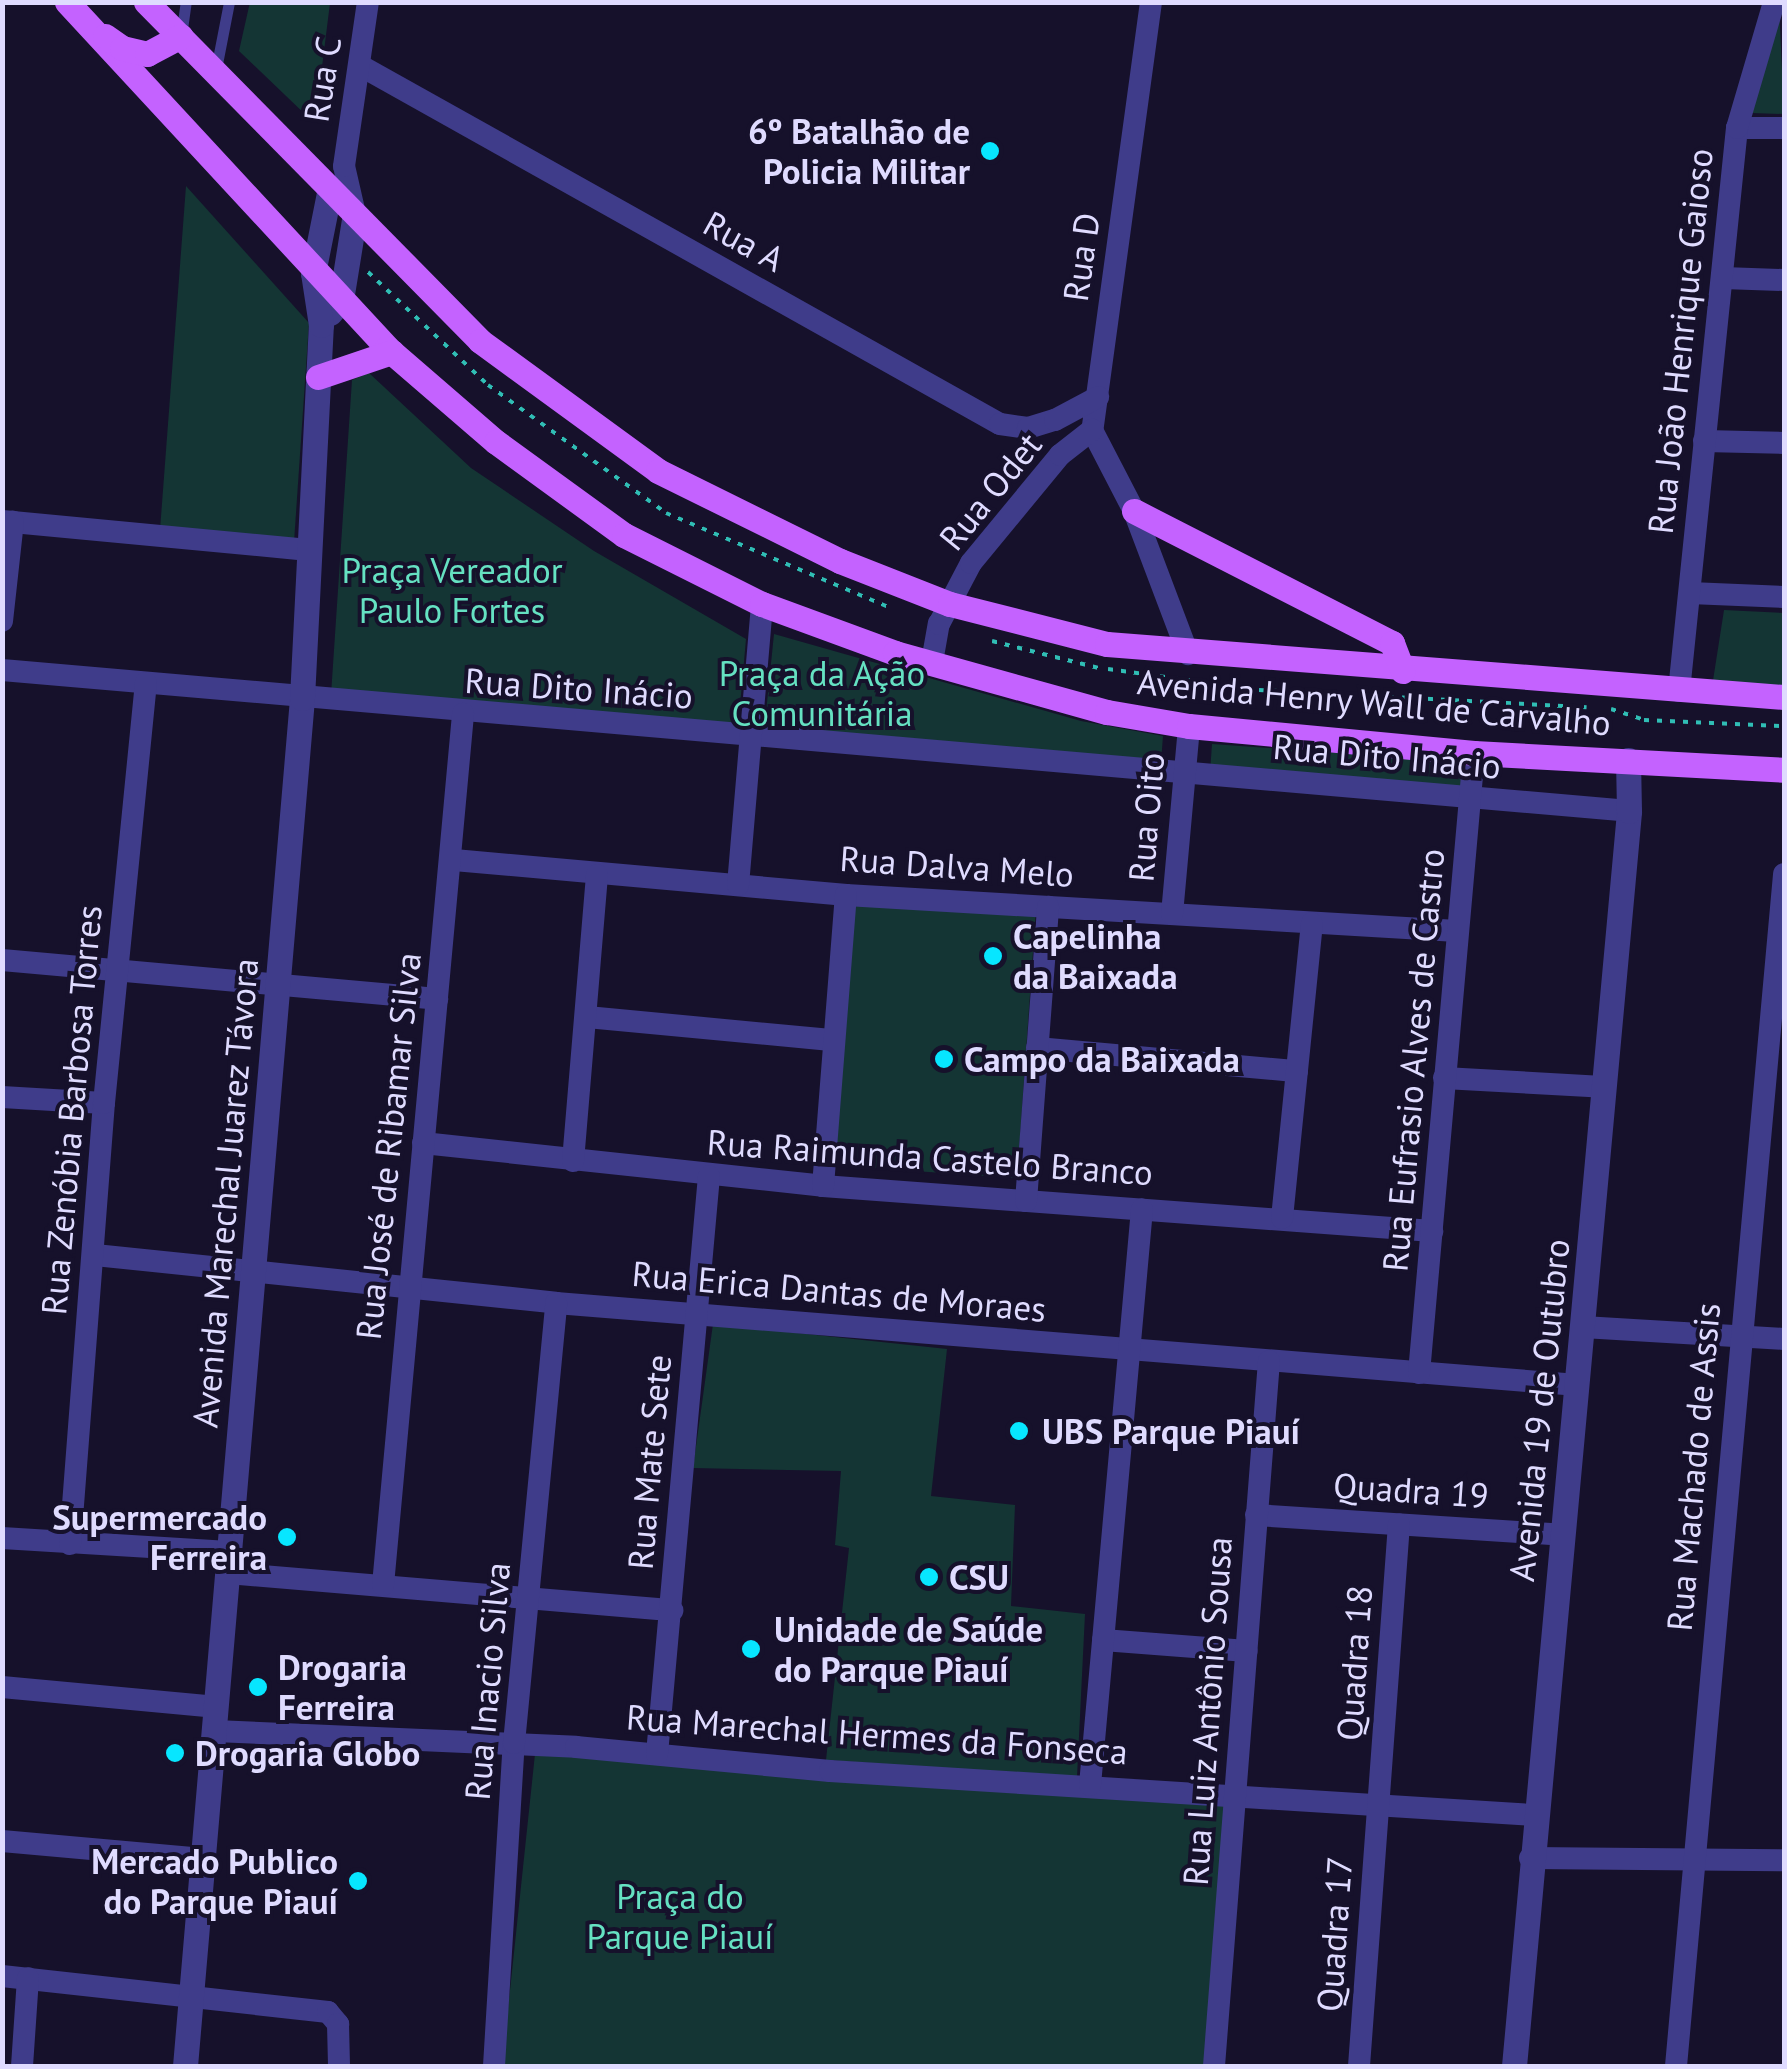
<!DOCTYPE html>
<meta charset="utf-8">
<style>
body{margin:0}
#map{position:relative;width:1787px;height:2069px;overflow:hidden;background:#16112b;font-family:"PT Sans",sans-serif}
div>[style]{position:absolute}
.green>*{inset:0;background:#143534;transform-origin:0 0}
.path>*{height:4px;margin-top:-2px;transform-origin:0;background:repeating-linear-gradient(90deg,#30beb5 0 5px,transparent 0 13px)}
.service>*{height:11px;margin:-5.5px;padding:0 5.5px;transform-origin:5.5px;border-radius:5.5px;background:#3f3c8a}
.minor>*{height:22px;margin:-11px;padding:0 11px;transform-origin:11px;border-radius:11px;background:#3f3c8a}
.tertiary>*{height:25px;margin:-12.5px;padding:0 12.5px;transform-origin:12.5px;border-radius:12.5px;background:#3f3c8a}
.primary>*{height:25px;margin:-12.5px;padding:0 12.5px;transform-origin:12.5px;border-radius:12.5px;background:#c462ff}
.dots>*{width:28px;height:28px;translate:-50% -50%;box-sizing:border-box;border:5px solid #16112b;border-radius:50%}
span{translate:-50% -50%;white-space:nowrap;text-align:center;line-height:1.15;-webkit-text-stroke:8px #16112b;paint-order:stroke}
.street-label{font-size:35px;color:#dfdbff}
.poi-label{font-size:35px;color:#dfdbff;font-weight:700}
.right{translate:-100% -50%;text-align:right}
.left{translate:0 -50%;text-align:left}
.park-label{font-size:35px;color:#65e1c2}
.frame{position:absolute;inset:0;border:5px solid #dfdbff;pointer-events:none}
</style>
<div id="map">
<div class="green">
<div style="clip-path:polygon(250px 2px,330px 3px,318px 99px,309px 118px,239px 51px)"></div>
<div style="clip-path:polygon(1779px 5px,1784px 114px,1752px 113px)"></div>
<div style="clip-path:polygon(186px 186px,309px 323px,294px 542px,160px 530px)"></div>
<div style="clip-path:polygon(369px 373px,471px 468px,594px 551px,746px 639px,738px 728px,331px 695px,352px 380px)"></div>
<div style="clip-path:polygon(1724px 610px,1784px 613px,1784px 690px,1712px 687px)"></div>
<div style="clip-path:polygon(774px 634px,1081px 721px,1163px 736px,1161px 762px,764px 732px)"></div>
<div style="left:1212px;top:744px;width:252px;height:27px;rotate:4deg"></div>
<div style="left:852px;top:902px;width:184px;height:264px;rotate:4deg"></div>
<div style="clip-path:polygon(713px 1324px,947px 1349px,931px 1496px,1015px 1505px,1011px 1606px,1085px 1614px,1077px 1777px,826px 1760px,849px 1548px,835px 1545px,841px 1471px,693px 1468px)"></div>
<div style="clip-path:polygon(535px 1754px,1238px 1806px,1214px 2066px,502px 2066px)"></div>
</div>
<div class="path">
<div style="left:368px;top:272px;width:165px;rotate:43.3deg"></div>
<div style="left:488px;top:385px;width:219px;rotate:35.7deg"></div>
<div style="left:666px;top:513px;width:246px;rotate:22.9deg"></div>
<div style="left:992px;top:641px;width:110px;rotate:14.2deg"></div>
<div style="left:1108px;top:669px;width:152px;rotate:7.9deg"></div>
<div style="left:1259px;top:690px;width:328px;rotate:3deg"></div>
<div style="left:1611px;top:709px;width:35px;rotate:18deg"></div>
<div style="left:1644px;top:720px;width:140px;rotate:2.5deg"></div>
</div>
<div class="service">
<div style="left:181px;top:36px;width:34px;rotate:-82deg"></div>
<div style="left:216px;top:69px;width:68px;rotate:-79deg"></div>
</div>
<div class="minor">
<div style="left:1151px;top:2px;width:432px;rotate:97.8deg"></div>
<div style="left:1092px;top:430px;width:91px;rotate:62.6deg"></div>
<div style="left:1134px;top:511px;width:153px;rotate:69.3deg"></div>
<div style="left:361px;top:66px;width:732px;rotate:29.26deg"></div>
<div style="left:1000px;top:424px;width:28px;rotate:8deg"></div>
<div style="left:1028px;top:428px;width:28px;rotate:-17deg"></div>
<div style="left:1055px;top:420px;width:49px;rotate:-28.1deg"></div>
<div style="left:1737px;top:128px;width:47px"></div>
<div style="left:355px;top:214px;width:49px;rotate:-102.9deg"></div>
<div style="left:344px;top:166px;width:166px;rotate:-81.7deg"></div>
<div style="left:1723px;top:278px;width:61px;rotate:1.9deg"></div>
<div style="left:1704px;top:441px;width:80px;rotate:1.4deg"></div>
<div style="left:2px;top:521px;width:308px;rotate:5.4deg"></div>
<div style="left:1690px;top:593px;width:94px;rotate:2.4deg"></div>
<div style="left:2px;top:621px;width:100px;rotate:-83.7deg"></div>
<div style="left:932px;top:662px;width:39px;rotate:-80deg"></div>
<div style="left:939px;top:624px;width:69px;rotate:-62.3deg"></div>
<div style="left:971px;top:563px;width:140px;rotate:-50.5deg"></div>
<div style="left:1060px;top:455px;width:41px;rotate:-38deg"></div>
<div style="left:2px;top:670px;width:1633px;rotate:4.95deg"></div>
<div style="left:1679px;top:691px;width:566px;rotate:-84.12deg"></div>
<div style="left:1737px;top:128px;width:131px;rotate:-73.6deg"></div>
<div style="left:454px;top:860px;width:394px;rotate:5.1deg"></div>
<div style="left:846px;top:895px;width:612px;rotate:3.37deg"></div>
<div style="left:738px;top:885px;width:282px;rotate:-85.1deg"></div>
<div style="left:1172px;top:914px;width:189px;rotate:-84.8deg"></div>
<div style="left:2px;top:960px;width:437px;rotate:5.1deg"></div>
<div style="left:587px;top:1017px;width:245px;rotate:5.4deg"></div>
<div style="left:1037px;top:1048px;width:261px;rotate:5.1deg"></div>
<div style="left:1444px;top:1078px;width:159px;rotate:3.2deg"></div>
<div style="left:2px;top:1097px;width:102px;rotate:3.4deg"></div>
<div style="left:423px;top:1143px;width:402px;rotate:6.1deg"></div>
<div style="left:823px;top:1186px;width:611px;rotate:4.23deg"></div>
<div style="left:573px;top:1161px;width:287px;rotate:-85.2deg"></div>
<div style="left:823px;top:1186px;width:292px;rotate:-85.5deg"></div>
<div style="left:1026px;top:1201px;width:295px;rotate:-85.7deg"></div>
<div style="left:1282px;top:1218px;width:296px;rotate:-84.2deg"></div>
<div style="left:95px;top:1255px;width:463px;rotate:5.9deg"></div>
<div style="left:556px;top:1303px;width:1025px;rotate:4.59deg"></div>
<div style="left:1583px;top:1327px;width:201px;rotate:3.4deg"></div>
<div style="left:1419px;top:1373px;width:622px;rotate:-84.93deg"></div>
<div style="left:1256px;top:1515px;width:307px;rotate:3.7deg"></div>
<div style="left:2px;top:1538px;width:227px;rotate:3.5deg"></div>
<div style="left:70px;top:1544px;width:442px;rotate:-85.6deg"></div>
<div style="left:104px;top:1103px;width:422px;rotate:-84.3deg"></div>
<div style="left:228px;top:1573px;width:446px;rotate:4.8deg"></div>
<div style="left:383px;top:1585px;width:875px;rotate:-84.75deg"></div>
<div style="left:1103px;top:1640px;width:144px;rotate:4.4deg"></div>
<div style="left:2px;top:1687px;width:216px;rotate:5.3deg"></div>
<div style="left:215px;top:1731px;width:361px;rotate:2.5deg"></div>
<div style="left:576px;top:1747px;width:255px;rotate:5.4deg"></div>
<div style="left:830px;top:1771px;width:705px;rotate:3.58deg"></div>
<div style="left:657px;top:1754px;width:580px;rotate:-84.86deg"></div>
<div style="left:1090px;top:1785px;width:578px;rotate:-84.84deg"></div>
<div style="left:2px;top:1841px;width:202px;rotate:5.1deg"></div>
<div style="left:1530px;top:1858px;width:254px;rotate:0.5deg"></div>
<div style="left:2px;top:1976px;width:328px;rotate:6.3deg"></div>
<div style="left:328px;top:2012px;width:16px;rotate:50deg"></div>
<div style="left:338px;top:2024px;width:42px;rotate:88.6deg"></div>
<div style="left:22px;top:2066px;width:88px;rotate:-86.1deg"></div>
<div style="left:494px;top:2066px;width:324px;rotate:-86.5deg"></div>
<div style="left:514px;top:1743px;width:442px;rotate:-84.5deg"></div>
<div style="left:1214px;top:2066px;width:707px;rotate:-85.54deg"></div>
<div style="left:1359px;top:2066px;width:543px;rotate:-85.78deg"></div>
<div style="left:1676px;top:2066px;width:1197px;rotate:-84.82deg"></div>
</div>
<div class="tertiary">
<div style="left:330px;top:313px;width:17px;rotate:-50deg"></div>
<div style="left:341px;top:300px;width:87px;rotate:-80.8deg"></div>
<div style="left:185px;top:2066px;width:1373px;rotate:-85.11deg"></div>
<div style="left:302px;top:698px;width:373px;rotate:-87.1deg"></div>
<div style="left:321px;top:325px;width:53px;rotate:-98.7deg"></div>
<div style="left:313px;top:273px;width:87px;rotate:-78.7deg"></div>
<div style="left:1514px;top:2066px;width:1260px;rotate:-84.76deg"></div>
<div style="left:1629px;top:811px;width:51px;rotate:-91.1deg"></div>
</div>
<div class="primary">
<div style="left:67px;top:2px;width:471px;rotate:47.2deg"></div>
<div style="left:387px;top:348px;width:144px;rotate:40.8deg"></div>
<div style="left:496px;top:442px;width:158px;rotate:36deg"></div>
<div style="left:624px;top:535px;width:154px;rotate:26.6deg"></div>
<div style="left:762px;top:604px;width:142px;rotate:20.2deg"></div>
<div style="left:895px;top:653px;width:220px;rotate:15.6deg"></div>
<div style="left:1107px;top:712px;width:83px;rotate:9.7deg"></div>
<div style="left:1189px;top:726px;width:286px;rotate:5.4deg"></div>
<div style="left:1474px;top:753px;width:310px;rotate:3.1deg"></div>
<div style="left:146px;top:2px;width:476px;rotate:45.4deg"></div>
<div style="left:480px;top:341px;width:220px;rotate:36.1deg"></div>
<div style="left:658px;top:471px;width:203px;rotate:26.3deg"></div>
<div style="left:840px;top:561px;width:118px;rotate:21.4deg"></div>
<div style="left:950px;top:604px;width:162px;rotate:14.3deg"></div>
<div style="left:1107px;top:644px;width:679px;rotate:4.48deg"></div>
<div style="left:105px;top:36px;width:21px;rotate:35deg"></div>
<div style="left:122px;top:48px;width:26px;rotate:13deg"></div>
<div style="left:147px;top:54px;width:38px;rotate:-28deg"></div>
<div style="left:318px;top:377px;width:78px;rotate:-18.7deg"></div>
<div style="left:1134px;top:511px;width:290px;rotate:27.1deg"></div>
<div style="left:1392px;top:643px;width:30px;rotate:69deg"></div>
</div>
<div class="dots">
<div style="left:990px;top:151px;background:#07e6ff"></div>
<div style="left:993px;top:956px;background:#07e6ff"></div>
<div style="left:944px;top:1059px;background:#07e6ff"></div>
<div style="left:1019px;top:1431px;background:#07e6ff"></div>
<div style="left:287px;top:1537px;background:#07e6ff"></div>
<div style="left:929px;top:1577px;background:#07e6ff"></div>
<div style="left:751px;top:1649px;background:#07e6ff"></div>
<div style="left:258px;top:1687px;background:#07e6ff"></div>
<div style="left:175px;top:1753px;background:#07e6ff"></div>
<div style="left:358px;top:1881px;background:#07e6ff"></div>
</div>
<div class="street-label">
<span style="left:322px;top:79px;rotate:-81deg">Rua C</span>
<span style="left:744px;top:241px;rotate:29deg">Rua A</span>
<span style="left:1081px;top:257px;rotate:-82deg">Rua D</span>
<span style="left:1680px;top:341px;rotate:-84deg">Rua João Henrique Gaioso</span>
<span style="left:990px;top:491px;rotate:-51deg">Rua Odet</span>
<span style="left:579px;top:688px;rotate:4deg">Rua Dito Inácio</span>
<span style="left:1374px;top:702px;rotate:5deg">Avenida Henry Wall de Carvalho</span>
<span style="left:1387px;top:756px;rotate:5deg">Rua Dito Inácio</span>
<span style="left:1146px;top:817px;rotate:-85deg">Rua Oito</span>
<span style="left:957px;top:866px;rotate:4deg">Rua Dalva Melo</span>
<span style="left:1413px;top:1060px;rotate:-85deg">Rua Eufrasio Alves de Castro</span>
<span style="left:71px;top:1110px;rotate:-85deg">Rua Zenóbia Barbosa Torres</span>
<span style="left:388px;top:1146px;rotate:-84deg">Rua José de Ribamar Silva</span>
<span style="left:930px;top:1157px;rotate:4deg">Rua Raimunda Castelo Branco</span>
<span style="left:225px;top:1193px;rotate:-85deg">Avenida Marechal Juarez Távora</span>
<span style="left:839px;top:1291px;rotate:5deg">Rua Erica Dantas de Moraes</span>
<span style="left:1539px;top:1410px;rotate:-84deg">Avenida 19 de Outubro</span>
<span style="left:649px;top:1462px;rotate:-85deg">Rua Mate Sete</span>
<span style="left:1693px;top:1467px;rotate:-85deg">Rua Machado de Assis</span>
<span style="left:1411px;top:1490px;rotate:4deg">Quadra 19</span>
<span style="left:1354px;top:1663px;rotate:-86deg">Quadra 18</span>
<span style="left:487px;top:1681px;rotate:-85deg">Rua Inacio Silva</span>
<span style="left:1207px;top:1711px;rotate:-86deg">Rua Luiz Antônio Sousa</span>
<span style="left:877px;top:1734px;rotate:4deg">Rua Marechal Hermes da Fonseca</span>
<span style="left:1334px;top:1934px;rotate:-86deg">Quadra 17</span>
</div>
<div class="poi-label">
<span class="right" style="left:970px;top:151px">6º Batalhão de<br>Policia Militar</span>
<span class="left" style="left:1013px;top:956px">Capelinha<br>da Baixada</span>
<span class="left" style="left:964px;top:1059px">Campo da Baixada</span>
<span class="left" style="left:1042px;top:1431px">UBS Parque Piauí</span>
<span class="right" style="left:267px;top:1537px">Supermercado<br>Ferreira</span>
<span class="left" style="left:949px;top:1577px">CSU</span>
<span class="left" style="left:774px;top:1649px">Unidade de Saúde<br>do Parque Piauí</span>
<span class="left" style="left:278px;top:1687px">Drogaria<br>Ferreira</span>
<span class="left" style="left:195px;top:1753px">Drogaria Globo</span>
<span class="right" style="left:338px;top:1881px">Mercado Publico<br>do Parque Piauí</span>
</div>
<div class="park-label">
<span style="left:452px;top:590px">Praça Vereador<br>Paulo Fortes</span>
<span style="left:822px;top:693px">Praça da Ação<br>Comunitária</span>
<span style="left:680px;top:1916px">Praça do<br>Parque Piauí</span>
</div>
<div class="frame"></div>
</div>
